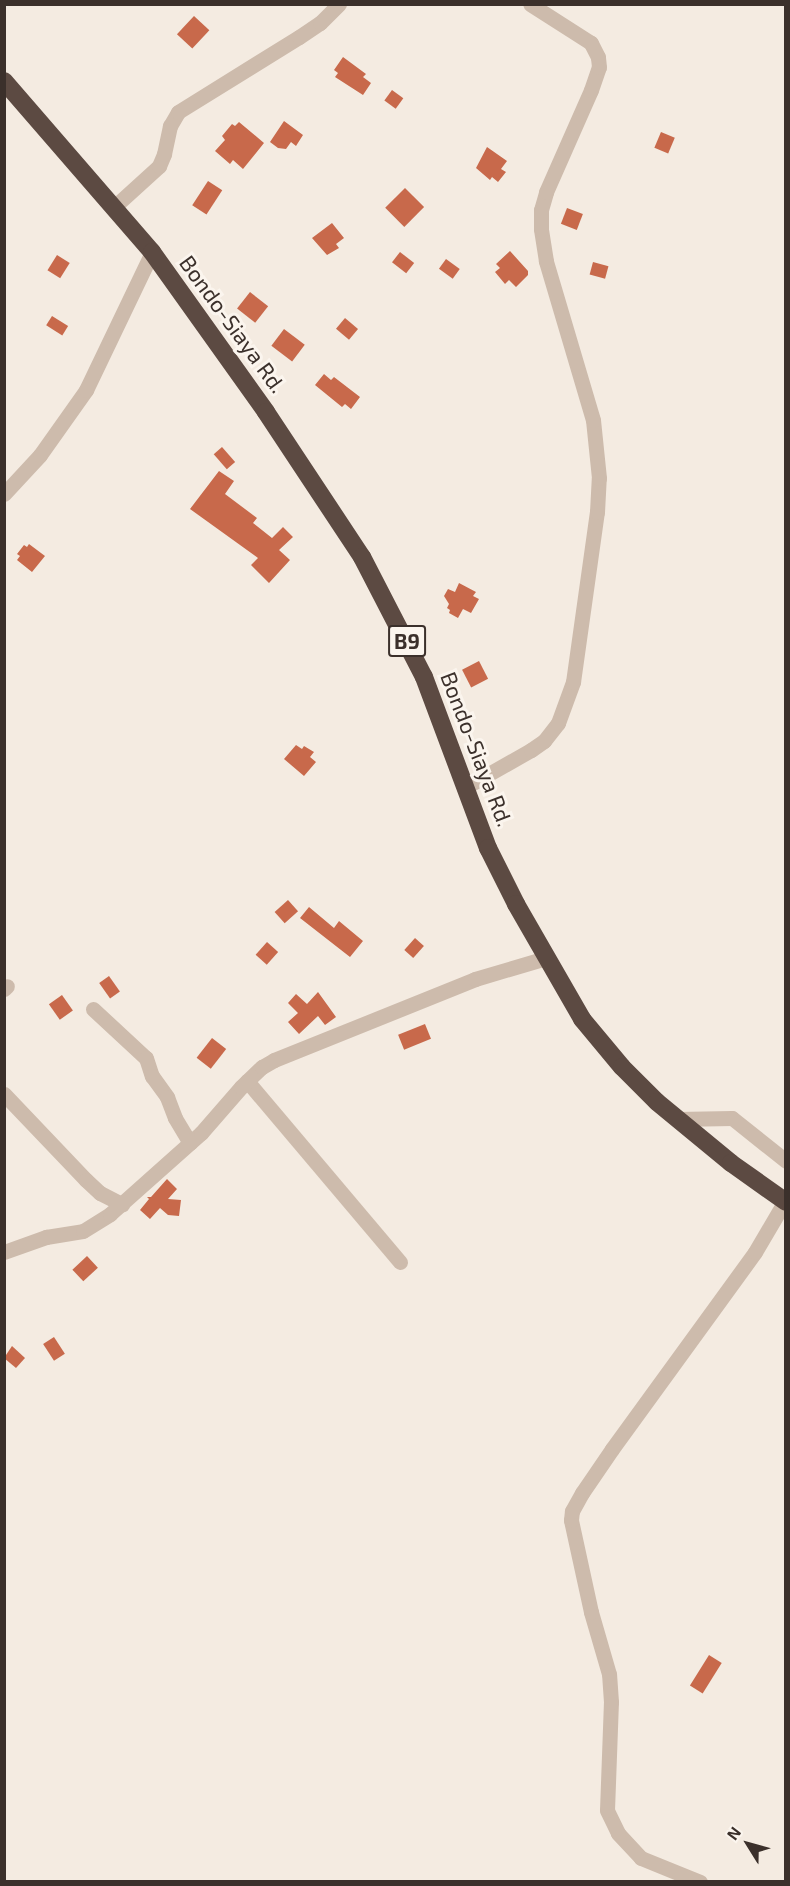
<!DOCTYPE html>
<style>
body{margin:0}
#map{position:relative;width:790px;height:1886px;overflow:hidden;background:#f4ebe1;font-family:"Exo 2",sans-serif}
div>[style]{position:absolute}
.building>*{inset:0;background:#c8694b;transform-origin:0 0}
.street>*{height:15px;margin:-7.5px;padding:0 7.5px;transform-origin:7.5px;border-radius:7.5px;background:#cdbbac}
.highway>*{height:18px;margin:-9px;padding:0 9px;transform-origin:9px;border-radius:9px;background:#5c4a42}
span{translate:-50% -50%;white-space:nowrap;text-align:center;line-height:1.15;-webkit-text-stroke:6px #fbf5ee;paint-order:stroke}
.shield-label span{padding:2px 4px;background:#fbf5ee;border:2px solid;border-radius:4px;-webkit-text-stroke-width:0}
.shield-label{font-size:21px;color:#3b302b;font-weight:700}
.street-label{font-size:22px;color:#3b302b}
.frame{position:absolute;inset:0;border:6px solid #3b302b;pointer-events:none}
.north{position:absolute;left:718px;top:1814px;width:60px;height:60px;-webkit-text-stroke:4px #fbf5ee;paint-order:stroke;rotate:307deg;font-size:16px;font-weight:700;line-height:24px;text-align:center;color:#3b302b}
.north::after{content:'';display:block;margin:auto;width:21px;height:27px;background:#3b302b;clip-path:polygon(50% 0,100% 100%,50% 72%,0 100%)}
</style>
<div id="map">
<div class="building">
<div style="left:194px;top:16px;width:21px;height:25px;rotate:43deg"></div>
<div style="clip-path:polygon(343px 57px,366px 74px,363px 77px,371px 83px,363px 95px,335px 77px,338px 73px,334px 70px)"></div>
<div style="left:392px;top:90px;width:14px;height:13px;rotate:36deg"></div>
<div style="clip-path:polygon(284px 121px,303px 135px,296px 146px,291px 142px,286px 149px,278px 148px,270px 142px)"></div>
<div style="clip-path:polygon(239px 122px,264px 143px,243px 169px,233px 160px,230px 164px,215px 151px,225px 140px,222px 136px,232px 124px,235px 126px)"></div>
<div style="left:661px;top:132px;width:15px;height:17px;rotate:23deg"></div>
<div style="clip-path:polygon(487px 147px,507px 161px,501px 169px,506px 172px,498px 182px,492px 177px,490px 180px,476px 168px)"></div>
<div style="left:208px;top:181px;width:17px;height:29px;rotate:33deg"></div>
<div style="left:405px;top:188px;width:27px;height:28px;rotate:45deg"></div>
<div style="left:567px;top:208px;width:17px;height:17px;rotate:21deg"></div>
<div style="clip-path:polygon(332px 223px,344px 238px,336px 244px,339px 248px,327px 255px,312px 238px)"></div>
<div style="clip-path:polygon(510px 251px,528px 271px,528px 275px,516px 287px,509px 280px,505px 284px,495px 272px,500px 268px,496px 264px)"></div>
<div style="left:400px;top:252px;width:18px;height:13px;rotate:38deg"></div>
<div style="left:57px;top:255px;width:15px;height:18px;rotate:32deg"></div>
<div style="left:446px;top:259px;width:17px;height:12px;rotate:36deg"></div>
<div style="left:593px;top:262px;width:16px;height:13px;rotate:15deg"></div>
<div style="left:250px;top:292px;width:23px;height:21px;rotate:38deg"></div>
<div style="left:52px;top:316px;width:19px;height:11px;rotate:32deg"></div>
<div style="left:345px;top:318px;width:17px;height:14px;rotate:40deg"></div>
<div style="left:284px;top:329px;width:26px;height:21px;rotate:37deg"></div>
<div style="clip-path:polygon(324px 374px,331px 380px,334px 377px,360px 397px,351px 409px,345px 404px,342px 407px,315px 385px)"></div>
<div style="left:222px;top:447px;width:20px;height:11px;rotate:49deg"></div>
<div style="clip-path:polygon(219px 471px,234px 481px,225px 494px,257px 518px,253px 523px,272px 538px,283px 527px,293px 537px,279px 550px,290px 560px,269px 583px,251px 565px,258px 558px,190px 509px)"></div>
<div style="clip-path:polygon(29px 544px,45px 556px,32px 572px,17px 560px,20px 556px,17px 554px,24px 545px,27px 547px)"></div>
<div style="clip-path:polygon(459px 583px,476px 592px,473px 596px,479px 599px,471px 613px,463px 609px,458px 618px,449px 613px,450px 610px,447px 608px,449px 604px,444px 596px,448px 589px,455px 592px)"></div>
<div style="left:479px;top:661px;width:20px;height:19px;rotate:63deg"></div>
<div style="clip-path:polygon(296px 745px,302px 749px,304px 746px,314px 752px,310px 757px,316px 762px,304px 776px,284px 759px)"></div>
<div style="left:288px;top:900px;width:15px;height:18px;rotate:48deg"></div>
<div style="clip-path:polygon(309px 907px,334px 928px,339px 921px,363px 941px,350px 957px,300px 918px)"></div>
<div style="left:415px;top:938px;width:12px;height:16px;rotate:42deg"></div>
<div style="left:267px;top:942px;width:15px;height:17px;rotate:42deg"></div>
<div style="left:109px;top:976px;width:19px;height:12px;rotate:55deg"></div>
<div style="clip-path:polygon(318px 992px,336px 1017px,325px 1025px,318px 1016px,299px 1034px,288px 1022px,298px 1013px,288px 1003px,296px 994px,307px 1004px)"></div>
<div style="left:62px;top:995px;width:19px;height:16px;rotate:55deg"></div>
<div style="left:425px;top:1024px;width:16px;height:29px;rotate:68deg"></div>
<div style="left:212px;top:1038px;width:18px;height:25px;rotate:38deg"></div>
<div style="clip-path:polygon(167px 1179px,177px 1189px,168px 1199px,181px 1200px,179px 1216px,168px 1215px,160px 1208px,150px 1219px,140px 1210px,149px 1199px,147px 1197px,151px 1197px)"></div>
<div style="left:87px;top:1256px;width:16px;height:20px;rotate:47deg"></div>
<div style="left:54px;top:1337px;width:20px;height:13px;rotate:57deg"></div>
<div style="clip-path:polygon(12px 1346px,25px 1358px,16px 1368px,4px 1358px)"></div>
<div style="left:709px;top:1655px;width:15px;height:36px;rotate:32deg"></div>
</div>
<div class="street">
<div style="left:114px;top:207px;width:61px;rotate:-42.3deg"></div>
<div style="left:159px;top:166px;width:13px;rotate:-67deg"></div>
<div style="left:164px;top:154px;width:29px;rotate:-78deg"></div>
<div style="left:170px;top:126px;width:16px;rotate:-60deg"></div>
<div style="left:178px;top:112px;width:142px;rotate:-31.8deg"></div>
<div style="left:299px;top:37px;width:25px;rotate:-34deg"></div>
<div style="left:320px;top:23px;width:27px;rotate:-45deg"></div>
<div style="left:4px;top:494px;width:53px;rotate:-47.3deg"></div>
<div style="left:40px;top:455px;width:80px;rotate:-54.7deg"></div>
<div style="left:86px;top:390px;width:153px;rotate:-64.4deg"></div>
<div style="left:464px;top:788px;width:77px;rotate:-29.6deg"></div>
<div style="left:531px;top:750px;width:16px;rotate:-35deg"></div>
<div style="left:544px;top:741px;width:23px;rotate:-52deg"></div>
<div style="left:558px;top:723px;width:44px;rotate:-69.9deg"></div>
<div style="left:573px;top:682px;width:172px;rotate:-82deg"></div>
<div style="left:597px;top:512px;width:34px;rotate:-87deg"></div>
<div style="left:599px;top:478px;width:58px;rotate:-95.9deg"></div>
<div style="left:593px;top:420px;width:166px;rotate:-106.5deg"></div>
<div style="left:546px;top:261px;width:32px;rotate:-99deg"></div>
<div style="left:541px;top:229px;width:19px;rotate:-90deg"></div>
<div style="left:541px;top:210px;width:19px;rotate:-74deg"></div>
<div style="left:546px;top:192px;width:111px;rotate:-66.2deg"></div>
<div style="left:591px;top:90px;width:24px;rotate:-71deg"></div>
<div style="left:599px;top:67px;width:10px;rotate:-96deg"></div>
<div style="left:598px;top:57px;width:16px;rotate:-117deg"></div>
<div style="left:591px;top:43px;width:72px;rotate:-147.4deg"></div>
<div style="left:4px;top:989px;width:4px;rotate:-45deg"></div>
<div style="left:93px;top:1009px;width:72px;rotate:42.8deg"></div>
<div style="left:146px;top:1058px;width:19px;rotate:72deg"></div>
<div style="left:152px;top:1076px;width:26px;rotate:54deg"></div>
<div style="left:167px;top:1097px;width:22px;rotate:69deg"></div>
<div style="left:175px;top:1118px;width:29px;rotate:59deg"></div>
<div style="left:247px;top:1081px;width:237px;rotate:49.8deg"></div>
<div style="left:4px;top:1094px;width:119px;rotate:46.4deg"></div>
<div style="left:86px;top:1180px;width:19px;rotate:43deg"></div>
<div style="left:100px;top:1193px;width:25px;rotate:27deg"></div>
<div style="left:677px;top:1119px;width:55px;rotate:-1deg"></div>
<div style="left:732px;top:1118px;width:69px;rotate:38.5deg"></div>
<div style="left:4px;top:1252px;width:45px;rotate:-19.7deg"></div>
<div style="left:46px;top:1237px;width:37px;rotate:-9deg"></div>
<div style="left:83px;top:1231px;width:32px;rotate:-32deg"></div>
<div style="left:110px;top:1214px;width:122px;rotate:-41.7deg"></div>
<div style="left:201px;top:1133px;width:61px;rotate:-49deg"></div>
<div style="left:241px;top:1087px;width:29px;rotate:-44deg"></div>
<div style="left:262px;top:1067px;width:14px;rotate:-30deg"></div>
<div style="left:274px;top:1060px;width:217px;rotate:-21.9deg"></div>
<div style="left:475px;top:979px;width:74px;rotate:-16.5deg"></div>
<div style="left:700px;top:1882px;width:64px;rotate:-157.9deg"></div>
<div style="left:641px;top:1858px;width:34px;rotate:-133deg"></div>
<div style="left:618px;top:1833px;width:25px;rotate:-116deg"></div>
<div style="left:607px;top:1810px;width:108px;rotate:-87.9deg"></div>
<div style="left:611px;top:1702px;width:28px;rotate:-94deg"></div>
<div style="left:609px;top:1674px;width:65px;rotate:-106.2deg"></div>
<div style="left:591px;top:1612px;width:94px;rotate:-102.3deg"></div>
<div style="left:571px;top:1520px;width:9px;rotate:-84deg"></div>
<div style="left:572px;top:1511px;width:21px;rotate:-61deg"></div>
<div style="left:582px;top:1493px;width:53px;rotate:-55.7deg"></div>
<div style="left:612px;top:1449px;width:243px;rotate:-54deg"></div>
<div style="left:755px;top:1252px;width:59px;rotate:-59.5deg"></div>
</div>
<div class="highway">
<div style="left:4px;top:81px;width:226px;rotate:49.1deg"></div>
<div style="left:152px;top:252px;width:196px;rotate:54.5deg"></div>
<div style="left:266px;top:412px;width:174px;rotate:56.5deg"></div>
<div style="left:362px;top:557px;width:135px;rotate:62.7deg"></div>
<div style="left:424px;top:677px;width:183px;rotate:69.5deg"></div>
<div style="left:488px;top:848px;width:63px;rotate:63.4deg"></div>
<div style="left:516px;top:904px;width:133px;rotate:60.1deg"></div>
<div style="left:582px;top:1019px;width:62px;rotate:50.2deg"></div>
<div style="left:622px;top:1067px;width:49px;rotate:45deg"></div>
<div style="left:657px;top:1102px;width:96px;rotate:39.5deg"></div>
<div style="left:731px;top:1163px;width:67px;rotate:35.3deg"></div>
</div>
<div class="shield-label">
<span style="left:407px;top:641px">B9</span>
</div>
<div class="street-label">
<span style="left:233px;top:324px;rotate:54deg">Bondo-Siaya Rd.</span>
<span style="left:477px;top:749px;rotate:69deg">Bondo-Siaya Rd.</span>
</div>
<div class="frame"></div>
<div class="north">N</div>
</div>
